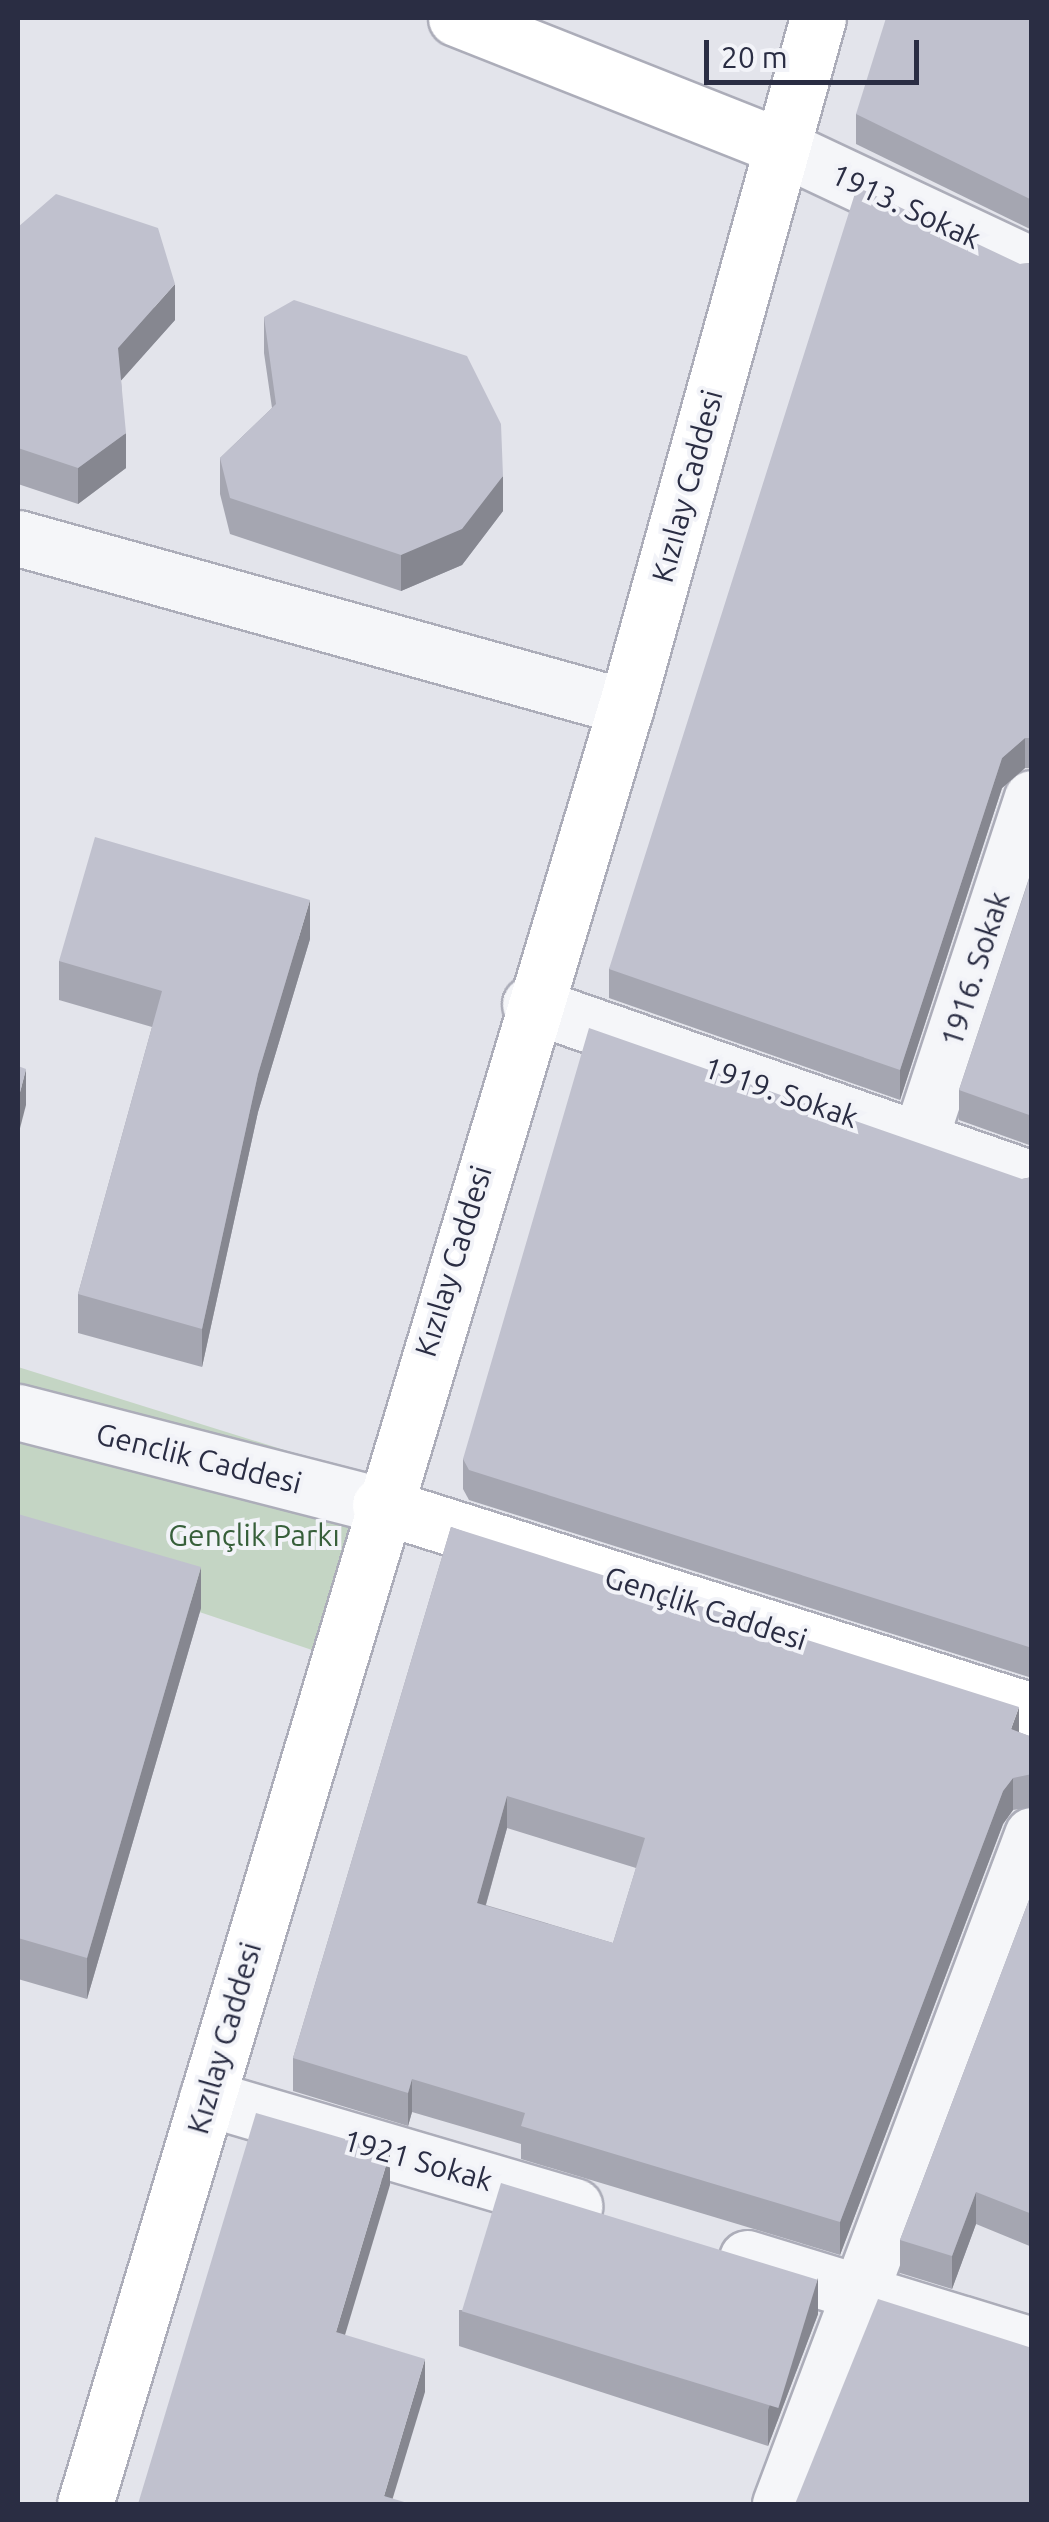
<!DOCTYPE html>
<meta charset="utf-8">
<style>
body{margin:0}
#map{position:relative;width:1049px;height:2522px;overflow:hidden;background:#e3e4eb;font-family:Ubuntu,sans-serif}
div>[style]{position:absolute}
.green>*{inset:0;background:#c4d5c4}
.roads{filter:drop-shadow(2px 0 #acadb9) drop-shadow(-2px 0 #acadb9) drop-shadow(0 2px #acadb9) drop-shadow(0 -2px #acadb9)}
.street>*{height:55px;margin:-27.5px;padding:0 27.5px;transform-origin:27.5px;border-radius:27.5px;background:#f5f6f9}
.secondary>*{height:55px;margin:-27.5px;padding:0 27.5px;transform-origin:27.5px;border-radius:27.5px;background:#fff}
.wall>*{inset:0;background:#a5a6b1}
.shaded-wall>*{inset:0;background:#868790}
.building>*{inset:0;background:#c0c1ce;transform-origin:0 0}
span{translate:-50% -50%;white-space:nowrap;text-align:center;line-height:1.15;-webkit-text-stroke:8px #f2f3f8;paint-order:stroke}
.street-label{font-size:30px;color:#2a2d43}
.park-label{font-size:30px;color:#375f3a}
.frame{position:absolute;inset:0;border:20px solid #2a2d43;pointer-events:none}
.scale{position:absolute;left:704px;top:40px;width:215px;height:45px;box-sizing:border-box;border:5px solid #2a2d43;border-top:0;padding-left:12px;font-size:30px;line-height:35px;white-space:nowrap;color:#2a2d43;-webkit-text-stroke:8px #f2f3f8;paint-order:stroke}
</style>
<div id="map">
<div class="green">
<div style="clip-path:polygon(18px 1367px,374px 1478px,321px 1653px,18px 1551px)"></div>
</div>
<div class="roads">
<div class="street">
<div style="left:781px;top:147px;width:277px;rotate:25.2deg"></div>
<div style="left:18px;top:538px;width:631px;rotate:15.53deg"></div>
<div style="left:530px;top:1004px;width:532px;rotate:19.22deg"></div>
<div style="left:919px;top:1141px;width:361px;rotate:-71.8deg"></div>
<div style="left:18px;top:1412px;width:374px;rotate:14.4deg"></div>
<div style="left:207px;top:2098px;width:383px;rotate:16.4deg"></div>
<div style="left:747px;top:2258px;width:298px;rotate:17deg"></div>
<div style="left:780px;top:2504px;width:715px;rotate:-69.36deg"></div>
</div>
<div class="secondary">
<div style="left:456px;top:18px;width:350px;rotate:21.6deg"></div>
<div style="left:380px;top:1505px;width:684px;rotate:17.53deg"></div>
<div style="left:85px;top:2504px;width:1877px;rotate:-73.25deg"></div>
<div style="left:626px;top:707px;width:715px;rotate:-74.43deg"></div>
</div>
</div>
<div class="wall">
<div style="clip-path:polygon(1032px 18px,1032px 230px,856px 144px,856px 114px)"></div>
<div style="clip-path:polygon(18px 227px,175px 320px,121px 380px,126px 468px,78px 504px,18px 484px)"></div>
<div style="clip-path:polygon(1032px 263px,1032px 768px,1025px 768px,1002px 788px,900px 1100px,609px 998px,609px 969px,1020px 264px)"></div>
<div style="clip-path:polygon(264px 317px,503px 511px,462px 565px,401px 591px,230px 534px,220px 494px,220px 458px,272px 408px,264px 353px)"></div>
<div style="clip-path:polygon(1032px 869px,1032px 1146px,959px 1120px,959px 1090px)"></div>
<div style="clip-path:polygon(310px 939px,258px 1112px,202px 1367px,78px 1333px,78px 1294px,152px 1027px,59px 1000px,59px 961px)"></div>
<div style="clip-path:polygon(1032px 1177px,1032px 1678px,469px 1500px,463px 1489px,463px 1459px,1022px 1179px)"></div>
<div style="clip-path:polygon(18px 1514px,201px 1608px,87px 1999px,18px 1979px)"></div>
<div style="clip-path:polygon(evenodd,451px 1527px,1032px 1737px,1032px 1807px,1013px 1810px,1003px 1824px,840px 2255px,521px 2159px,521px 2144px,412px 2112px,408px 2126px,293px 2091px,293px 2058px,451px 1527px,507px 1828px,636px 1868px,613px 1943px,486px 1905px,507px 1828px)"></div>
<div style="clip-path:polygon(1032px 1892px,1032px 2247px,976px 2224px,952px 2289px,900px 2273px,900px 2240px)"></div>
<div style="clip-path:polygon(459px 2310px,818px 2314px,768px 2446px,459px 2346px)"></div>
</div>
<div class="shaded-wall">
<div style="clip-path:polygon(175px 284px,175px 320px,118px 384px,118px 348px)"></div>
<div style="clip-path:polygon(126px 433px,126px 468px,78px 504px,78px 468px)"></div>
<div style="clip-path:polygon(503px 476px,503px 511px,462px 565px,401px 591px,401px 555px)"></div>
<div style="clip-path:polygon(1025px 738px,1025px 768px,1002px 788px,900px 1100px,900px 1070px,1002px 758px)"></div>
<div style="clip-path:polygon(310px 900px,310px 939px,258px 1112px,202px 1367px,202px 1329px,258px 1074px)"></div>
<div style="clip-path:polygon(26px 1069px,26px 1105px,18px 1136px,18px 1100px)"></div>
<div style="clip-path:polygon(201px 1567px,201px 1608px,87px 1999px,87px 1958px)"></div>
<div style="clip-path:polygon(1019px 1707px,1019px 1740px,1011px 1729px)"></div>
<div style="clip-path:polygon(1013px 1778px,1013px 1810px,1003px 1824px,840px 2255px,840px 2222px,1003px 1791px)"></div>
<div style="clip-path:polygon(507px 1796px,507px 1828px,477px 1936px,477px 1903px)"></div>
<div style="clip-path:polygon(412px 2079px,412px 2112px,408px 2126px,408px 2093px)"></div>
<div style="clip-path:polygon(390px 2152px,390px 2185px,336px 2365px,336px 2332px)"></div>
<div style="clip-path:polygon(976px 2192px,976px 2224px,952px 2289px,952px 2256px)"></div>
<div style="clip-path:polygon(818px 2278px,818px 2314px,768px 2446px,768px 2410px)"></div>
<div style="clip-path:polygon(425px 2359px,425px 2392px,391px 2504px,384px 2496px)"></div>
</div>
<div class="building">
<div style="clip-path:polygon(886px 18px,1032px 18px,1032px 200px,856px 114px)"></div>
<div style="clip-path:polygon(857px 187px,1020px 264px,1032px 263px,1032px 738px,1025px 738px,1002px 758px,900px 1070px,609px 969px)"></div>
<div style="clip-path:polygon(56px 194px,158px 228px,175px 284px,118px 348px,126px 433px,78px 468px,18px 448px,18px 227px)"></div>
<div style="clip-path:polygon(294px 300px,467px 356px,501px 424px,503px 476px,462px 529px,401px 555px,230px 498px,220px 458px,276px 404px,264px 317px)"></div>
<div style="clip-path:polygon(95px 837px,310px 900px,258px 1074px,202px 1329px,78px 1294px,162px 991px,59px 961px)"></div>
<div style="clip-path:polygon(1032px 870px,1032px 1116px,959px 1090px)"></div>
<div style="clip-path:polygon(589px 1028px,1022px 1179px,1032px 1177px,1032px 1648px,469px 1470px,463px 1459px)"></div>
<div style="clip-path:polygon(18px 1066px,26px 1069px,18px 1100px)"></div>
<div style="clip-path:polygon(18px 1514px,201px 1567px,87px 1958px,18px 1938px)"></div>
<div style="clip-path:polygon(evenodd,451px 1527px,1019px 1707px,1011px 1729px,1032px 1737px,1032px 1774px,1013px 1778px,1003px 1791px,840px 2222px,521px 2126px,525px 2113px,412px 2079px,408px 2093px,293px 2058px,451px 1527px,507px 1796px,645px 1838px,613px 1943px,477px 1903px,507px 1796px)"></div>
<div style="clip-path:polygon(1032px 1892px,1032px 2214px,976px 2192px,952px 2256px,900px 2240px)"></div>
<div style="clip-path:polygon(256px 2113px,390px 2152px,336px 2332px,425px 2359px,384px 2496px,411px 2504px,138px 2504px)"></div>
<div style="left:501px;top:2183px;width:331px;height:134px;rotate:17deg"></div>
<div style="clip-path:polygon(878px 2299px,1032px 2348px,1032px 2504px,795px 2504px)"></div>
</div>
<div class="street-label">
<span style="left:906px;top:206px;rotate:25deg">1913. Sokak</span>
<span style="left:687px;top:486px;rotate:-75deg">Kızılay Caddesi</span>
<span style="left:975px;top:969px;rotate:-72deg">1916. Sokak</span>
<span style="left:781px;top:1092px;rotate:19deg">1919. Sokak</span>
<span style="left:453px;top:1261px;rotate:-73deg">Kızılay Caddesi</span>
<span style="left:199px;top:1458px;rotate:14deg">Genclik Caddesi</span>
<span style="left:706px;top:1608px;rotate:18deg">Gençlik Caddesi</span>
<span style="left:224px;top:2038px;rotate:-74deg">Kızılay Caddesi</span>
<span style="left:418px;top:2160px;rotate:16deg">1921 Sokak</span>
</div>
<div class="park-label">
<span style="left:254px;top:1535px">Gençlik Parkı</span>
</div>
<div class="frame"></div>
<div class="scale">20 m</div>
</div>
